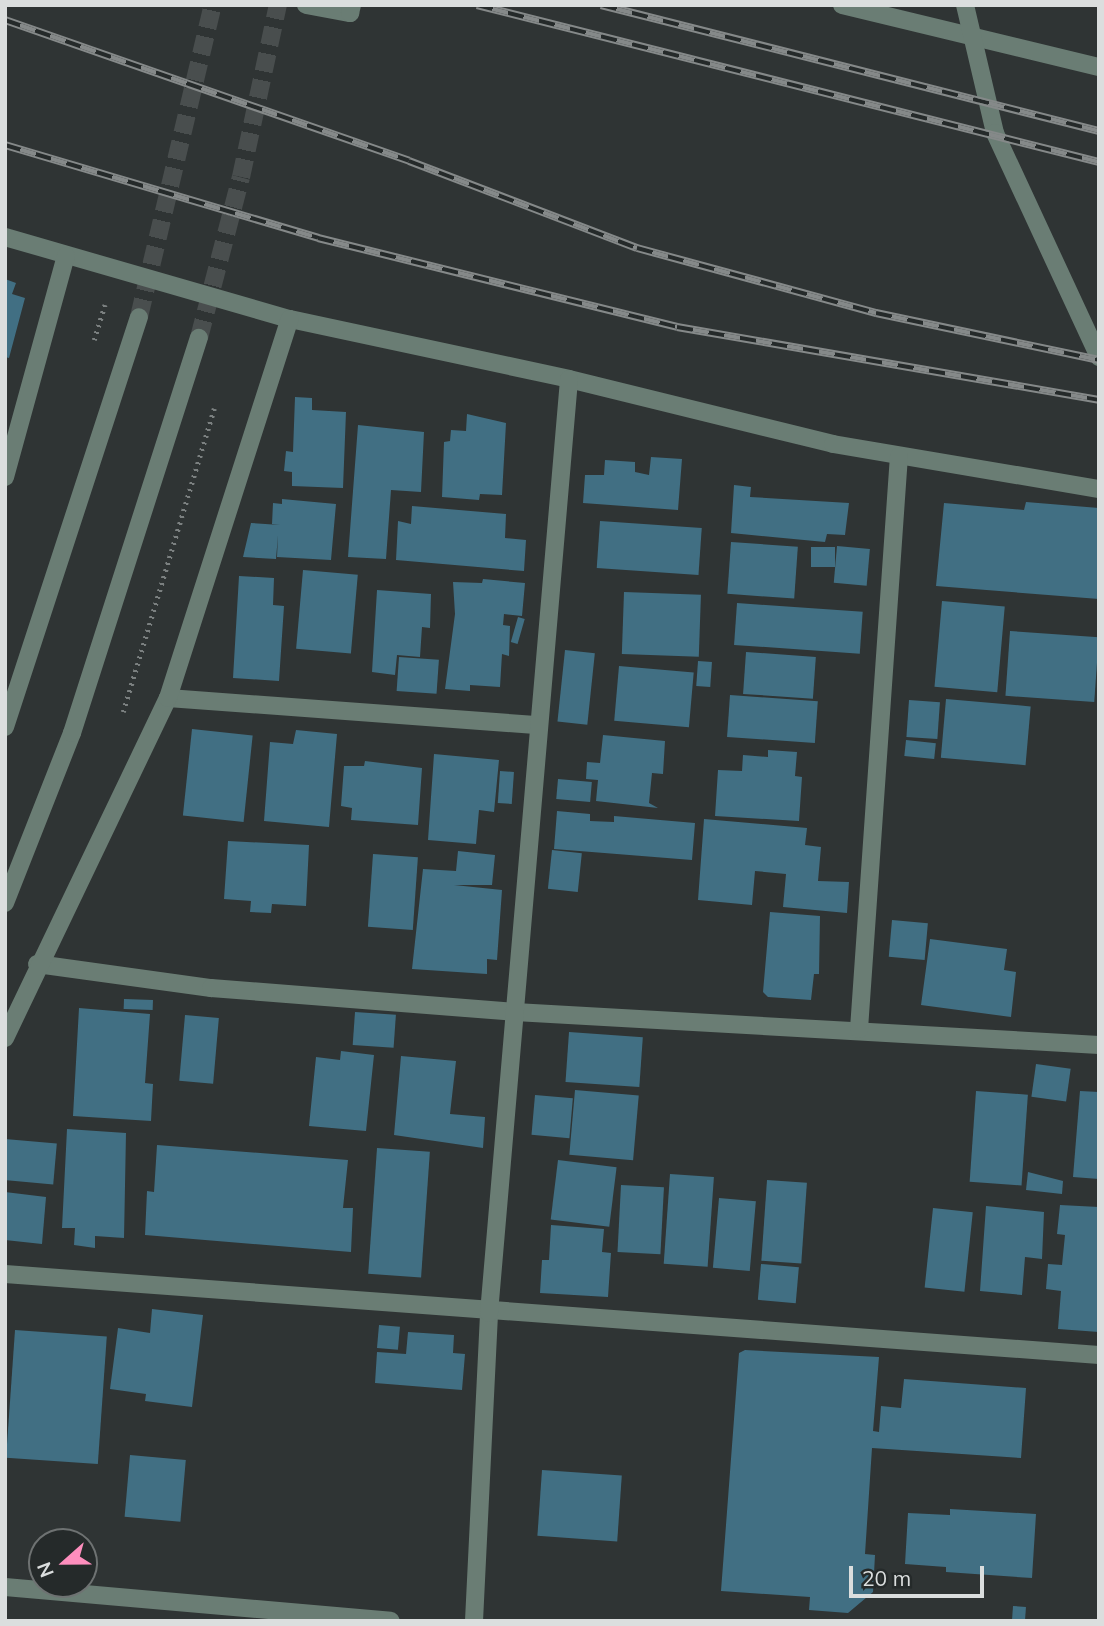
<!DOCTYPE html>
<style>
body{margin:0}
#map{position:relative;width:1104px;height:1626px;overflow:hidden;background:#2f3434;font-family:Mulish,sans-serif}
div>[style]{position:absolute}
.building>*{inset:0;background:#416f83;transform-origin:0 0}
.minor-tunnel>*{height:18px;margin-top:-9px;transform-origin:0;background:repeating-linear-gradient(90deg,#494e4e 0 18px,transparent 0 27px)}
.path>*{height:4.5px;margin-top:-2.25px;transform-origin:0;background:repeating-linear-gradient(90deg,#7b8080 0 2px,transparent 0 7px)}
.minor>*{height:18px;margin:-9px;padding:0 9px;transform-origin:9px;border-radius:9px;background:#6a7d74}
.rail>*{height:8px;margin-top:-4px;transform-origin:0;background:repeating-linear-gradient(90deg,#252a2a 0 16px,#858989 0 32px);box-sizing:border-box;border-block:2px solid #858989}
span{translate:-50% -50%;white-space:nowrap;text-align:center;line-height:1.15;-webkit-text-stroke:5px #252a2a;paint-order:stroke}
.frame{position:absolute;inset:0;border:7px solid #dbdede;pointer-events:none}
.north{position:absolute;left:28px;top:1528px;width:70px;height:70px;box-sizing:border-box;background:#252a2a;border:2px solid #6e7272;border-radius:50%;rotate:249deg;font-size:19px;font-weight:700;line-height:28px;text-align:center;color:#dbdede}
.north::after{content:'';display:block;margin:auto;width:24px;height:32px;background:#fe8ebd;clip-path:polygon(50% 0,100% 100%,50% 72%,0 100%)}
.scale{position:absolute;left:849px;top:1566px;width:135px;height:32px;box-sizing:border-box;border:4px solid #dbdede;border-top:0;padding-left:9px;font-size:21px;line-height:24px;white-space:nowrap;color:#dbdede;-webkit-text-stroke:5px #252a2a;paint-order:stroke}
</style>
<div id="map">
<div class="building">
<div style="clip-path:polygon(5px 279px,16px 283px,12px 294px,25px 298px,9px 358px,5px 357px)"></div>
<div style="clip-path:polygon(295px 397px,312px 398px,312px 410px,346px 412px,343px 488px,292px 486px,292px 472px,284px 471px,286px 451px,293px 452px)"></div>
<div style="clip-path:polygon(467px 414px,506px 423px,502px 495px,480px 494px,479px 500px,442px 497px,444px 442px,450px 441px,451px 430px,466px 431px)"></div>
<div style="clip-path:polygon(358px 425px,424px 432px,421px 492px,391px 490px,386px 559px,348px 557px)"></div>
<div style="clip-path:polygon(651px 457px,682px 459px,678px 510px,583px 503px,585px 475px,604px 475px,605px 460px,635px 462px,635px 472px,649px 475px)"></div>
<div style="clip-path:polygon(734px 485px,751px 487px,750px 497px,849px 503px,845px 535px,827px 534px,825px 542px,731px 533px)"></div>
<div style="clip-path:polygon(282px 499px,336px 504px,331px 560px,277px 557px,278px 535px,276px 559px,243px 557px,251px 523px,280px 525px,272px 524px,273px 503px,282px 504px)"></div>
<div style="clip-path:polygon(1026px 502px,1099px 508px,1099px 599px,936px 586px,944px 503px,1024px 510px)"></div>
<div style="clip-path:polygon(412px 506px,506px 514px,505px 538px,526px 540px,524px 571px,396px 560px,398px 521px,411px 524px)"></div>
<div style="left:600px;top:521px;width:102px;height:47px;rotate:4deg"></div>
<div style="left:731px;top:542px;width:67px;height:52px;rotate:4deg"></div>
<div style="left:837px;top:546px;width:33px;height:37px;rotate:5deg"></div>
<div style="left:811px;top:547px;width:24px;height:20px"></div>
<div style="left:303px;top:570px;width:55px;height:79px;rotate:5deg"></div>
<div style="clip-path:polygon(239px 576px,274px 578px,273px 605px,284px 606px,279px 681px,233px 678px)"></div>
<div style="clip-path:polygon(483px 579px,525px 583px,522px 616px,504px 614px,503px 625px,510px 626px,509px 656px,502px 654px,500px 687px,470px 685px,470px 691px,445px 689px,455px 614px,453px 582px,482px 583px)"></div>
<div style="clip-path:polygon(377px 590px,431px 594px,430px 628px,422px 627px,420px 657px,397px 655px,395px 675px,372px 672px)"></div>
<div style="left:624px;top:592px;width:77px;height:62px;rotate:2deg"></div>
<div style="left:942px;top:601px;width:63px;height:86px;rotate:5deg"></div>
<div style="left:737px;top:603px;width:126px;height:42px;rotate:4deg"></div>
<div style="left:518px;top:617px;width:7px;height:26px;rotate:16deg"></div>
<div style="left:1010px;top:631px;width:89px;height:65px;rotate:4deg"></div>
<div style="left:565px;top:650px;width:30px;height:72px;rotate:6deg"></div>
<div style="left:746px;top:652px;width:70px;height:42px;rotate:4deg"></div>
<div style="left:399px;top:657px;width:40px;height:34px;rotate:4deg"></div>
<div style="left:698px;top:661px;width:14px;height:25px;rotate:4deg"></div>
<div style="left:619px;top:666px;width:75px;height:55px;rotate:5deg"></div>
<div style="left:730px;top:695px;width:88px;height:42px;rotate:4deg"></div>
<div style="left:946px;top:699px;width:85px;height:59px;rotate:5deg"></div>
<div style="left:909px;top:700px;width:31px;height:37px;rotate:4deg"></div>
<div style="left:192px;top:729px;width:61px;height:87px;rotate:6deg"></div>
<div style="clip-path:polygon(296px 730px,337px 734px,329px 827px,264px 821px,270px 742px,293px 744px)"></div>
<div style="clip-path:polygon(603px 735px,665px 741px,663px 774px,652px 773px,649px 803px,658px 808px,596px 801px,598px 780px,586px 779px,587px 762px,600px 763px)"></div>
<div style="left:906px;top:740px;width:30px;height:16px;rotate:6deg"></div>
<div style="clip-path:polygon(768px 750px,797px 752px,795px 776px,802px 777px,799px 821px,715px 816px,718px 770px,742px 771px,743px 755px,768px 757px)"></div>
<div style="clip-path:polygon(434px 754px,499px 760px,494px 812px,479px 810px,476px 844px,428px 840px)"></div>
<div style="clip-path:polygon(365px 761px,422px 768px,418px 825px,351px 820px,352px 808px,341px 806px,344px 766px,364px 766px)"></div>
<div style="left:500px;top:771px;width:14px;height:32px;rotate:4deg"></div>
<div style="left:558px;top:779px;width:34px;height:20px;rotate:5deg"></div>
<div style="clip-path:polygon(557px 811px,590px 814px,590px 821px,614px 822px,614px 816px,695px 823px,692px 860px,554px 849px)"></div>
<div style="clip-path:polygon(704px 819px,807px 828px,805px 845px,821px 847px,818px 881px,849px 882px,847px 913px,783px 907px,786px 874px,755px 871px,752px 905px,698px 900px)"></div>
<div style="clip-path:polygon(228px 841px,309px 845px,306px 906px,272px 904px,271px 913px,250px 912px,251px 901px,224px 899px)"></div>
<div style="left:552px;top:850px;width:30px;height:39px;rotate:6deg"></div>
<div style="clip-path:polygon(458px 851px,495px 855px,492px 885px,454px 885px,502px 890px,497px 960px,487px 959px,487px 974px,412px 969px,423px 869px,456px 871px)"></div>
<div style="left:373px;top:854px;width:45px;height:73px;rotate:4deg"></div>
<div style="clip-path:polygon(770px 912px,820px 916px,819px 974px,814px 974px,811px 1000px,768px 997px,763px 992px)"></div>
<div style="left:892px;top:920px;width:36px;height:37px;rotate:5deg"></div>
<div style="clip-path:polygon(930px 939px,1007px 949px,1004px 970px,1016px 972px,1011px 1017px,921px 1005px)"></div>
<div style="left:124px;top:999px;width:29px;height:10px;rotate:2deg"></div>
<div style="clip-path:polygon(79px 1008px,150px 1014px,145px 1083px,153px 1084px,151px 1121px,73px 1116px)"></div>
<div style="left:355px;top:1012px;width:41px;height:33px;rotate:4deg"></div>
<div style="left:185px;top:1015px;width:34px;height:66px;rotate:5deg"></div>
<div style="left:569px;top:1032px;width:74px;height:50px;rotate:4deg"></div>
<div style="clip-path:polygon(341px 1051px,374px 1055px,366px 1131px,309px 1126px,316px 1057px,340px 1060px)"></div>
<div style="clip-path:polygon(401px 1056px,456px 1061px,450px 1114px,485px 1117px,483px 1148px,394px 1135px)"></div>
<div style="left:1036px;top:1064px;width:35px;height:33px;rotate:8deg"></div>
<div style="left:575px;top:1090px;width:64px;height:65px;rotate:5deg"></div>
<div style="left:976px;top:1091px;width:52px;height:91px;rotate:4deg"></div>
<div style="clip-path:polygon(1080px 1091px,1099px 1092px,1099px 1179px,1073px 1177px)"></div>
<div style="left:535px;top:1095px;width:38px;height:40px;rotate:5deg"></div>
<div style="clip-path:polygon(67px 1129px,126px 1133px,124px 1238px,95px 1236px,95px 1248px,74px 1245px,75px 1228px,62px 1228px)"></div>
<div style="left:5px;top:1139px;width:52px;height:41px;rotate:5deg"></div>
<div style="clip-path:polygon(157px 1145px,348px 1160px,343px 1208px,353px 1208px,351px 1252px,145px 1235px,147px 1191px,154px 1192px)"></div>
<div style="left:377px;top:1148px;width:53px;height:126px;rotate:4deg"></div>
<div style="left:558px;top:1160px;width:59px;height:60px;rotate:7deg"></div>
<div style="clip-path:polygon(1028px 1172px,1063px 1181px,1062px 1194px,1026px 1190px)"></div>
<div style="left:670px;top:1174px;width:44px;height:90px;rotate:4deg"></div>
<div style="left:767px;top:1180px;width:40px;height:81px;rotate:4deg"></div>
<div style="left:621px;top:1185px;width:43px;height:67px;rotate:3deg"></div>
<div style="clip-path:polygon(5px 1192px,46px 1197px,42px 1244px,5px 1240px)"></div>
<div style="left:719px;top:1198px;width:37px;height:70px;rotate:5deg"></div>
<div style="clip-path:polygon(1060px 1205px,1099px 1207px,1099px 1332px,1058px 1329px,1061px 1291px,1046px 1289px,1048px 1264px,1062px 1265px,1065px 1235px,1057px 1234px)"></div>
<div style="clip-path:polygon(986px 1206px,1044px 1212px,1042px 1259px,1025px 1257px,1022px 1295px,980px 1291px)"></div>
<div style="left:933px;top:1208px;width:40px;height:80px;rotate:6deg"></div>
<div style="clip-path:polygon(551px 1225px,604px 1229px,602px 1252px,611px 1253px,608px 1297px,540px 1293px,542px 1260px,549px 1260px)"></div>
<div style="left:761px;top:1264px;width:38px;height:36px;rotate:5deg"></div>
<div style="clip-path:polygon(152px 1309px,203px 1315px,192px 1407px,145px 1401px,146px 1394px,110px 1389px,118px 1328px,150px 1333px)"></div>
<div style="left:379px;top:1325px;width:21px;height:23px;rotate:5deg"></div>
<div style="left:15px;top:1330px;width:92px;height:128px;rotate:4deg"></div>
<div style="clip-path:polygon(408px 1332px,454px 1335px,453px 1353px,465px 1354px,462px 1390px,375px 1383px,377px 1352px,406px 1354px)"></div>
<div style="clip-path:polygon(745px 1350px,879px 1357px,873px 1431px,879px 1432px,881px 1406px,901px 1408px,904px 1379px,1026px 1388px,1021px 1458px,872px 1448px,865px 1554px,875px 1555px,873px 1592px,848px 1613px,809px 1610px,810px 1597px,721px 1591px,739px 1353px)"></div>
<div style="left:130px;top:1455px;width:56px;height:62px;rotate:5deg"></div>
<div style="left:542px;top:1470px;width:80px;height:66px;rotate:4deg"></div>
<div style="clip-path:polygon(950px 1509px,1036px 1514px,1032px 1578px,946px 1572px,946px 1567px,905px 1564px,908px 1513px,950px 1515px)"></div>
<div style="left:1013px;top:1606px;width:13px;height:15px;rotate:4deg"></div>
</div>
<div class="minor-tunnel">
<div style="left:139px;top:317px;width:321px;rotate:-76.7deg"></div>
<div style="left:199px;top:338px;width:166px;rotate:-75.4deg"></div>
<div style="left:241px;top:177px;width:176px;rotate:-77.9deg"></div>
</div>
<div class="path">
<div style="left:94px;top:340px;width:37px;rotate:-73deg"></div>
<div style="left:123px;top:712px;width:317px;rotate:-73.3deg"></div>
</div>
<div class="minor">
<div style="left:306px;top:5px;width:45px;rotate:10.3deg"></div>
<div style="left:350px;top:13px;width:8px;rotate:-76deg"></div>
<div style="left:842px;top:5px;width:264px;rotate:13.6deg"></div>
<div style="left:965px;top:5px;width:131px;rotate:76.8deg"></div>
<div style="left:995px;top:133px;width:247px;rotate:65.1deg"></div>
<div style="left:5px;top:237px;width:297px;rotate:16.1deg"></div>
<div style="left:290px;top:319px;width:285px;rotate:12.1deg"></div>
<div style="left:569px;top:379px;width:272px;rotate:13.8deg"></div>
<div style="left:833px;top:444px;width:270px;rotate:9.6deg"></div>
<div style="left:5px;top:477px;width:229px;rotate:-74.6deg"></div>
<div style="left:168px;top:698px;width:372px;rotate:4.2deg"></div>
<div style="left:5px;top:727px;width:431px;rotate:-71.9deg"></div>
<div style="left:5px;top:903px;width:183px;rotate:-68.5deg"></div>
<div style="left:72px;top:733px;width:415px;rotate:-72.2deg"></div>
<div style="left:37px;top:964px;width:176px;rotate:7.9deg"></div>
<div style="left:211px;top:988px;width:305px;rotate:4.5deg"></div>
<div style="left:515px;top:1012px;width:585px;rotate:3.23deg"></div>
<div style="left:859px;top:1029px;width:574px;rotate:-86.01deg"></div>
<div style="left:5px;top:1038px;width:377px;rotate:-64.4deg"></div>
<div style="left:168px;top:698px;width:398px;rotate:-72.2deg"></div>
<div style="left:5px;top:1274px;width:1097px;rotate:4.23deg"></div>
<div style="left:5px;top:1587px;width:387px;rotate:5deg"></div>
<div style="left:474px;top:1621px;width:308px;rotate:-87.2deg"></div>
<div style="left:489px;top:1313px;width:937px;rotate:-85.1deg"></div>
</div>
<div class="rail">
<div style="left:477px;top:5px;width:642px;rotate:14.17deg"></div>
<div style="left:601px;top:5px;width:514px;rotate:14.2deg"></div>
<div style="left:5px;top:20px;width:428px;rotate:19.2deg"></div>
<div style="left:409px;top:161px;width:244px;rotate:20.9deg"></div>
<div style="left:637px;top:248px;width:248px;rotate:15.2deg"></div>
<div style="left:876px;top:313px;width:228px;rotate:11.9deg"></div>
<div style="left:5px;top:145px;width:327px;rotate:16.5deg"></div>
<div style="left:318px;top:238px;width:370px;rotate:13.9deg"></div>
<div style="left:677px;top:327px;width:428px;rotate:9.8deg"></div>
</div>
<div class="frame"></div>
<div class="north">N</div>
<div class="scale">20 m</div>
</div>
